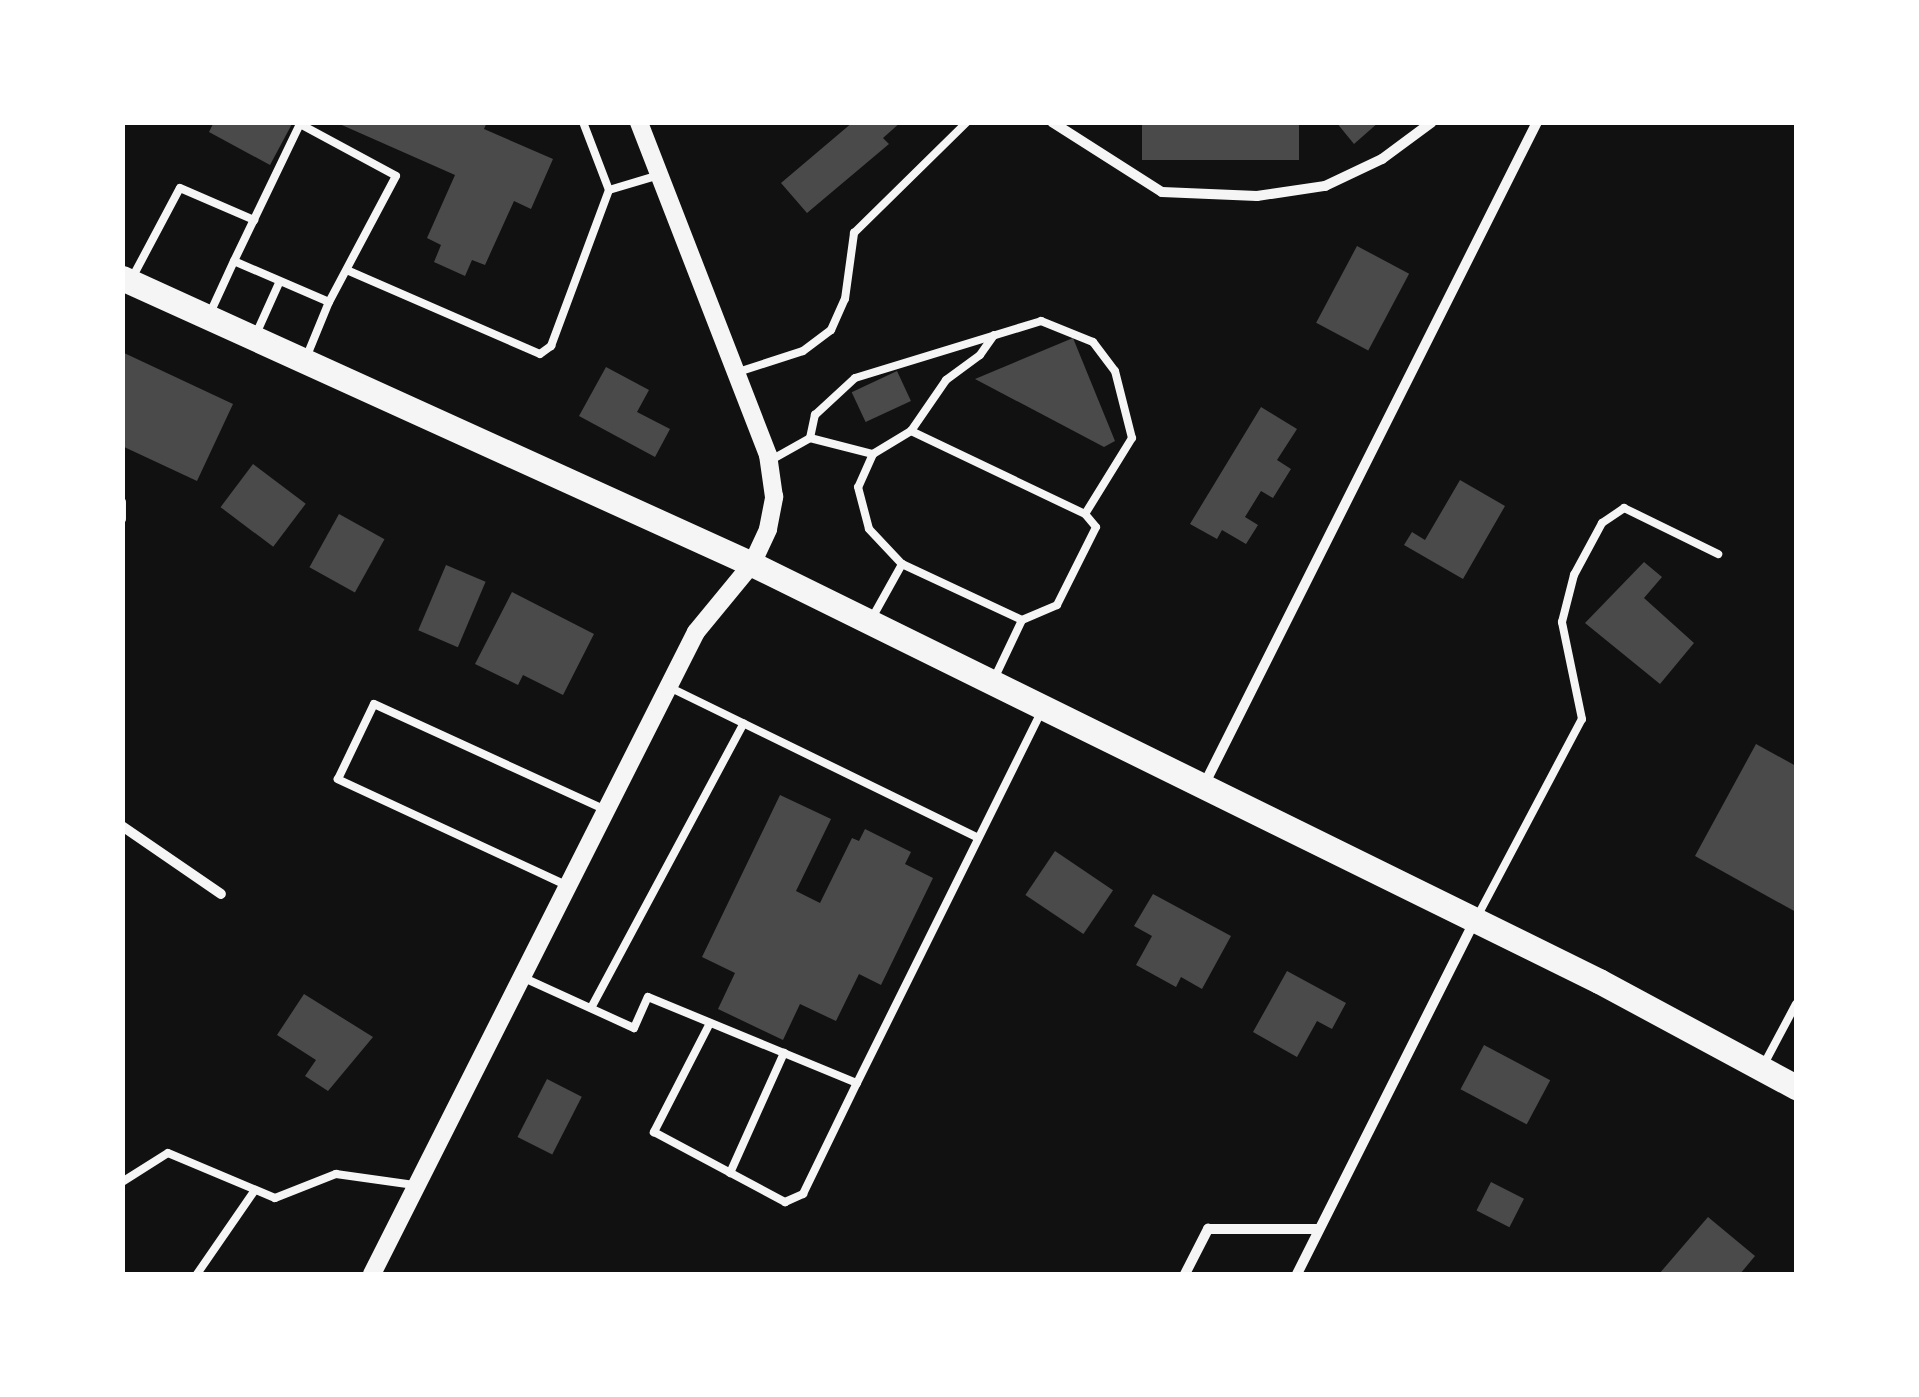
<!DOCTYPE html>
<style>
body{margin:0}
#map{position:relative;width:1919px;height:1397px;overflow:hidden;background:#111;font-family:Manrope,sans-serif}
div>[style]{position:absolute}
.building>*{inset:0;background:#4a4a4a;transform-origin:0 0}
.service>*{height:8px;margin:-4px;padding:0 4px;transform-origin:4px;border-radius:4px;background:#f5f5f5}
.minor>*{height:10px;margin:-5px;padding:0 5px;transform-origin:5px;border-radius:5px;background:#f5f5f5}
.tertiary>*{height:18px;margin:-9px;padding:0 9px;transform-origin:9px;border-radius:9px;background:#f5f5f5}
.primary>*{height:25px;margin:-12.5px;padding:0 12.5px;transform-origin:12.5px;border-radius:12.5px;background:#f5f5f5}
span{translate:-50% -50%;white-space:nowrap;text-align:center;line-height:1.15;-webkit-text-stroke:9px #fff;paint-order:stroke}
.frame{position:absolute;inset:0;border:125px solid #fff;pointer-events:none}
</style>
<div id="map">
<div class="building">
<div style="clip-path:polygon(214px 122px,293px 122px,270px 165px,209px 132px)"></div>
<div style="clip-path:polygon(335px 122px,487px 122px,484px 129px,553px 159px,531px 209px,514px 201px,485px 265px,472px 260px,465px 276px,434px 262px,441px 245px,427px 238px,455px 175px)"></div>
<div style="clip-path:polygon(853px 122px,901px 122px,883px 138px,889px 144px,807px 213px,781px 183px)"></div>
<div style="left:1142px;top:122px;width:157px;height:38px"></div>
<div style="clip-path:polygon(1336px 122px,1379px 122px,1354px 144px)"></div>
<div style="left:1357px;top:246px;width:59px;height:87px;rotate:28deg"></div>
<div style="clip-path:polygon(1073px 338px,1115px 441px,1104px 447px,975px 379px)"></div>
<div style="clip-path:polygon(122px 352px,233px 404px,197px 481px,122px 446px)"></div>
<div style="clip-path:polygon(606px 367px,649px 390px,637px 412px,670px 429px,655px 457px,579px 416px)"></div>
<div style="left:897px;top:371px;width:33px;height:50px;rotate:65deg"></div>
<div style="clip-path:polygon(1261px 407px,1297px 429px,1277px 460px,1291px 469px,1273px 498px,1261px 491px,1245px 517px,1258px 525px,1246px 544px,1222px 530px,1217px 539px,1190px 524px)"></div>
<div style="left:253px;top:464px;width:66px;height:54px;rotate:37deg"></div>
<div style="clip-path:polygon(1460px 480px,1505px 506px,1463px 579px,1404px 545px,1412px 532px,1425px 540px)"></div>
<div style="left:339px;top:514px;width:52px;height:61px;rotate:29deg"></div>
<div style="clip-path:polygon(1644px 562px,1662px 577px,1644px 598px,1694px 643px,1660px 684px,1585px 623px)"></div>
<div style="left:446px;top:565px;width:43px;height:71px;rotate:23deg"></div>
<div style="clip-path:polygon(512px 592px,594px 634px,563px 695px,523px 675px,518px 685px,475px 664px)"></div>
<div style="clip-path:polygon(1756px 744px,1796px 766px,1796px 912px,1695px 856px)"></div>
<div style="clip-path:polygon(780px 795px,831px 819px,796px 891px,820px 903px,852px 838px,859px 841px,865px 829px,911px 852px,905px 864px,933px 878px,881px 985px,859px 974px,836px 1021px,800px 1004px,783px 1040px,718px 1009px,735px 973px,702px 957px)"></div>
<div style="left:1055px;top:851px;width:70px;height:53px;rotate:34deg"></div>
<div style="clip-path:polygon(1153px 894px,1231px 936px,1202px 989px,1181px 977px,1176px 987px,1136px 965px,1152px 936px,1134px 926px)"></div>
<div style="clip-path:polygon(1287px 971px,1346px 1003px,1332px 1029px,1317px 1021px,1297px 1057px,1253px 1032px)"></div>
<div style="clip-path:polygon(304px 994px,373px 1037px,328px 1091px,305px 1076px,316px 1060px,277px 1035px)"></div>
<div style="left:1484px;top:1045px;width:75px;height:50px;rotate:28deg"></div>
<div style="left:547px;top:1079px;width:39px;height:65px;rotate:27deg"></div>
<div style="left:1491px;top:1182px;width:37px;height:32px;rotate:27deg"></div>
<div style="clip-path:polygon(1708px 1217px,1755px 1256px,1740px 1274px,1659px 1274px)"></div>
</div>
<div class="service">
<div style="left:583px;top:122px;width:73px;rotate:69.1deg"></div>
<div style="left:300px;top:124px;width:109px;rotate:28.4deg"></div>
<div style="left:396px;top:176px;width:143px;rotate:118deg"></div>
<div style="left:329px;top:302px;width:103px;rotate:-156.7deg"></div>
<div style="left:234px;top:261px;width:154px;rotate:-64.3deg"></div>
<div style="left:349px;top:271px;width:208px;rotate:23.5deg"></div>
<div style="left:540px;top:354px;width:14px;rotate:-36deg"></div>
<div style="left:551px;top:346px;width:166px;rotate:-69.6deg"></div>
<div style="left:609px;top:190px;width:52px;rotate:-16.7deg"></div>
<div style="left:131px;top:280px;width:104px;rotate:-62deg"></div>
<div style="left:180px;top:188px;width:81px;rotate:23.4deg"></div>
<div style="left:211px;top:311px;width:55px;rotate:-65.3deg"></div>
<div style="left:256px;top:334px;width:56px;rotate:-65.7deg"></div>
<div style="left:306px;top:358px;width:61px;rotate:-67.7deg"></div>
<div style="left:735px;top:373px;width:71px;rotate:-17.9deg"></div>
<div style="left:803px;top:351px;width:35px;rotate:-37deg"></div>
<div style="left:831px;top:330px;width:34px;rotate:-66deg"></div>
<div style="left:845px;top:299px;width:67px;rotate:-82.2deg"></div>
<div style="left:854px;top:233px;width:158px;rotate:-44.5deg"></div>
<div style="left:911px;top:431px;width:62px;rotate:-55.5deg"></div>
<div style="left:946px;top:380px;width:42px;rotate:-36.3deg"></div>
<div style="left:980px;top:355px;width:24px;rotate:-55deg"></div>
<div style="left:810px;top:438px;width:24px;rotate:-78deg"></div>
<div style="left:815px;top:415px;width:54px;rotate:-42.8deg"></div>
<div style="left:855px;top:378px;width:195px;rotate:-17deg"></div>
<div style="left:1041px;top:321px;width:56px;rotate:22deg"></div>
<div style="left:1093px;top:342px;width:36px;rotate:53deg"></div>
<div style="left:1115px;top:371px;width:69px;rotate:75.8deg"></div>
<div style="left:1132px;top:438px;width:89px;rotate:121.7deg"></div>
<div style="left:771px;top:460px;width:45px;rotate:-29.4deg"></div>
<div style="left:810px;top:438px;width:65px;rotate:14.3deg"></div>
<div style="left:122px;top:502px;width:17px;rotate:90deg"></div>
<div style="left:872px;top:618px;width:62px;rotate:-60.9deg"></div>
<div style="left:994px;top:679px;width:65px;rotate:-64.6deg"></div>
<div style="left:1022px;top:620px;width:38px;rotate:-23deg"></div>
<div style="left:1057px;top:605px;width:87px;rotate:-63.4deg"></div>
<div style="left:1096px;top:527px;width:17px;rotate:-130deg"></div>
<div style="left:1085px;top:514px;width:193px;rotate:-154.5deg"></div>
<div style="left:911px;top:431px;width:44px;rotate:148.8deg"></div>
<div style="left:873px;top:454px;width:36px;rotate:114deg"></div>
<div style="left:858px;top:487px;width:43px;rotate:75.3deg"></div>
<div style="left:869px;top:529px;width:48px;rotate:46.7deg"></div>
<div style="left:902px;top:564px;width:132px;rotate:25deg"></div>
<div style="left:669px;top:687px;width:344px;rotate:26deg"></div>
<div style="left:568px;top:886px;width:254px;rotate:-155.1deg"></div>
<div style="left:338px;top:779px;width:83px;rotate:-64.4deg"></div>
<div style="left:374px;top:704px;width:254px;rotate:24.6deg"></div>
<div style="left:1477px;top:917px;width:224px;rotate:-62.1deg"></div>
<div style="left:1582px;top:719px;width:99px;rotate:-101.7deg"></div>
<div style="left:1562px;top:622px;width:49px;rotate:-75.7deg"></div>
<div style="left:1574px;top:575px;width:59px;rotate:-61.7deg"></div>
<div style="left:1602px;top:523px;width:27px;rotate:-34deg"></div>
<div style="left:1624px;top:508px;width:105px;rotate:26.1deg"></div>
<div style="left:522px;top:977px;width:123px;rotate:24.5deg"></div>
<div style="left:634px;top:1028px;width:34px;rotate:-66deg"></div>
<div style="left:648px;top:997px;width:226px;rotate:22.4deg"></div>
<div style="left:857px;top:1083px;width:413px;rotate:-63.6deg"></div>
<div style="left:591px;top:1008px;width:323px;rotate:-61.8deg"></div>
<div style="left:710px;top:1023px;width:123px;rotate:117.2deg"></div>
<div style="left:654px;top:1132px;width:149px;rotate:28.1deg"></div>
<div style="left:785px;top:1202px;width:20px;rotate:-24deg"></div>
<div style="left:803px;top:1194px;width:123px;rotate:-64.1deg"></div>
<div style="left:1763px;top:1066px;width:70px;rotate:-62deg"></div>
<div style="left:730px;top:1173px;width:132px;rotate:-65.8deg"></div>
<div style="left:122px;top:1182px;width:54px;rotate:-32.2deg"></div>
<div style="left:168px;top:1153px;width:116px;rotate:22.8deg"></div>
<div style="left:275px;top:1198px;width:66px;rotate:-21.5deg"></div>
<div style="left:336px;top:1174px;width:79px;rotate:8deg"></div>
<div style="left:197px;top:1274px;width:102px;rotate:-55.4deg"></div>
</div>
<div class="minor">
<div style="left:1052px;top:122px;width:130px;rotate:32.5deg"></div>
<div style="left:1162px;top:192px;width:95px;rotate:2.4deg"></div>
<div style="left:1257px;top:196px;width:69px;rotate:-8.4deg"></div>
<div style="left:1325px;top:186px;width:63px;rotate:-25.3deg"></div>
<div style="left:1382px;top:159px;width:62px;rotate:-36.5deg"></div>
<div style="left:1204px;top:785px;width:742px;rotate:-63.33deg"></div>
<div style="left:122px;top:826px;width:120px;rotate:34.5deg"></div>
<div style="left:1185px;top:1274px;width:51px;rotate:-62.9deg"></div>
<div style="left:1208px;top:1229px;width:110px"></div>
<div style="left:1297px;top:1274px;width:394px;rotate:-63.3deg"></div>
</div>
<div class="tertiary">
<div style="left:372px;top:1274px;width:719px;rotate:-63.22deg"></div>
<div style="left:696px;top:632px;width:88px;rotate:-50.5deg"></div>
<div style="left:752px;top:564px;width:38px;rotate:-65deg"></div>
<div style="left:768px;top:529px;width:33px;rotate:-79deg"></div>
<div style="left:774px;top:497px;width:42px;rotate:-98.1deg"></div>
<div style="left:768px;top:455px;width:357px;rotate:-111.2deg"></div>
</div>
<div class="primary">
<div style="left:122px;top:278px;width:692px;rotate:24.42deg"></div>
<div style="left:752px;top:564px;width:944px;rotate:26.21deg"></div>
<div style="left:1599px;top:981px;width:224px;rotate:28.3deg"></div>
</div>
<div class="frame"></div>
</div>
